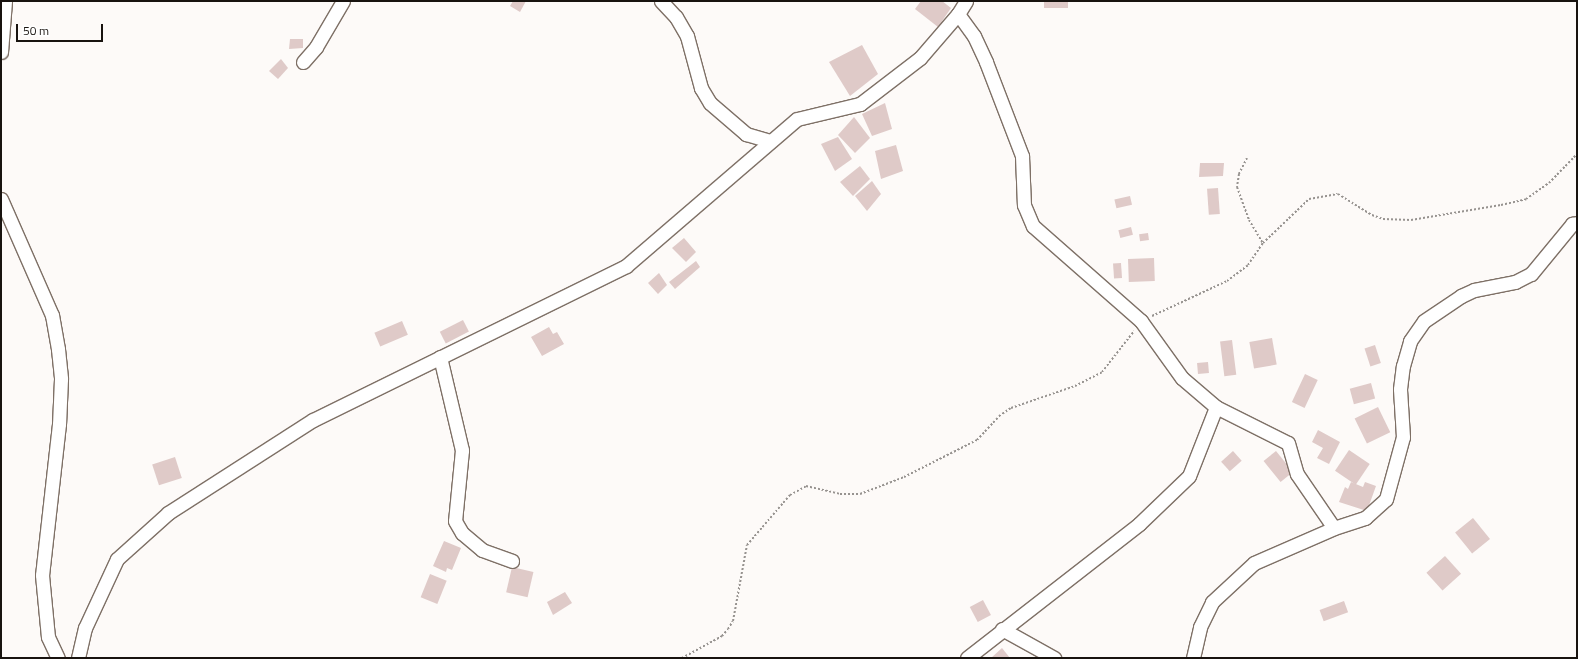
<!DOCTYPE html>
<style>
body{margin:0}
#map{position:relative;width:1578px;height:659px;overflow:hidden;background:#fdfaf8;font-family:"Titillium Web",sans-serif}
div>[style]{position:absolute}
.building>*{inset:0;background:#dfcac8;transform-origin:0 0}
.path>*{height:2px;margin-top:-1px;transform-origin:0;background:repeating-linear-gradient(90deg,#979390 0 2px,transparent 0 4px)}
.roads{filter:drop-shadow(1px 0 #7e7066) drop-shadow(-1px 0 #7e7066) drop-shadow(0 1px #7e7066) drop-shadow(0 -1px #7e7066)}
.minor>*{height:13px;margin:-6.5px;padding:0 6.5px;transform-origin:6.5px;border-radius:6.5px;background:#fff}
span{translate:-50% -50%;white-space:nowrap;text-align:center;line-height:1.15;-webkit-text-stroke:3px #fff;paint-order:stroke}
.frame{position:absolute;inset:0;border:2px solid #18130f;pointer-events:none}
.scale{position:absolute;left:16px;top:24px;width:87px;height:18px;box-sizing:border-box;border:2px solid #18130f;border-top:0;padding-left:5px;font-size:12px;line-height:14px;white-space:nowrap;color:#18130f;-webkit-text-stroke:3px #fff;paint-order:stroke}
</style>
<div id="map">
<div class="building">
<div style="clip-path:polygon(513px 1px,526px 1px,520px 12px,510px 6px)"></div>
<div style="clip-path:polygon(921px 1px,942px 1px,951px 8px,938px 27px,915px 9px)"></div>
<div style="left:1044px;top:1px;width:24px;height:7px"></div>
<div style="clip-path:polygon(290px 39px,303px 39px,303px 48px,289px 49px)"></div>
<div style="clip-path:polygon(862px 45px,878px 74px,850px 96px,829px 62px)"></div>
<div style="clip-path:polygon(281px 59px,288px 68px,278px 79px,269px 71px)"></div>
<div style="clip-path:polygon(885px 103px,892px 129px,872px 136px,862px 114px)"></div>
<div style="clip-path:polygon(854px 117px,870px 138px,855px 153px,838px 135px)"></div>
<div style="clip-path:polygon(838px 137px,852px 159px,835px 171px,821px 144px)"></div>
<div style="clip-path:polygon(896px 145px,903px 171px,881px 179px,875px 151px)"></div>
<div style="clip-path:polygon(1200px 163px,1224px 163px,1223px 176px,1199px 177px)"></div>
<div style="clip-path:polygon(860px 166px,870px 179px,853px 196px,840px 182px)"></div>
<div style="clip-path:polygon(872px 181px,881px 194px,867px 211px,855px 196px)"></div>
<div style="left:1218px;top:188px;width:26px;height:11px;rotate:86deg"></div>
<div style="left:1130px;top:196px;width:9px;height:16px;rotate:77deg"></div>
<div style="left:1131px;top:227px;width:8px;height:13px;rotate:76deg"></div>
<div style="left:1148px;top:233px;width:7px;height:9px;rotate:82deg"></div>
<div style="clip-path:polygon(684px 238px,696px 252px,686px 262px,672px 248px)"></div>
<div style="left:1154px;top:258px;width:23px;height:26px;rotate:88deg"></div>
<div style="clip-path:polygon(696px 261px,700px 267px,675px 289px,669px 282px)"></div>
<div style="left:1121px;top:263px;width:15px;height:8px;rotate:86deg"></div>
<div style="clip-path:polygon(659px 273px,667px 285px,658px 294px,648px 283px)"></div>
<div style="left:463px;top:320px;width:13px;height:26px;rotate:63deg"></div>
<div style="left:402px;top:321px;width:15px;height:30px;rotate:67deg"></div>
<div style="clip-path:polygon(549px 327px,553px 334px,557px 332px,564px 344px,542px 356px,531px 337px)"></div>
<div style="left:1272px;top:338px;width:27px;height:23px;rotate:80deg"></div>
<div style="left:1232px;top:340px;width:35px;height:12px;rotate:83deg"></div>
<div style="left:1375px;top:345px;width:19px;height:11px;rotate:72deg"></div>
<div style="left:1208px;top:362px;width:11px;height:11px;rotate:85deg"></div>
<div style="left:1305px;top:374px;width:14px;height:31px;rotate:25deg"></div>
<div style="left:1371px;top:383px;width:16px;height:22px;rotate:75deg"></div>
<div style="left:1378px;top:407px;width:28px;height:26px;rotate:64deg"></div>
<div style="clip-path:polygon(1318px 430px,1340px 442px,1329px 464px,1317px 458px,1323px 448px,1312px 442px)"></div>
<div style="left:1349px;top:450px;width:25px;height:25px;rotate:34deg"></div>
<div style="left:1233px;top:451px;width:13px;height:16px;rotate:48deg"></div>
<div style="left:1276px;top:451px;width:27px;height:16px;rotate:51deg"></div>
<div style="left:175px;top:457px;width:22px;height:24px;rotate:72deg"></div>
<div style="clip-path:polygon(1351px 482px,1363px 487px,1365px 482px,1376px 486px,1367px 511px,1339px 502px,1345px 487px,1348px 489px)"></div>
<div style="left:1473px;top:518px;width:27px;height:23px;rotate:51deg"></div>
<div style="clip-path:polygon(444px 541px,461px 548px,452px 570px,447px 568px,446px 572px,433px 566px)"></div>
<div style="left:1445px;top:556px;width:24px;height:25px;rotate:48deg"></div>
<div style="left:512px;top:567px;width:22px;height:26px;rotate:13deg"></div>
<div style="left:430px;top:574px;width:18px;height:25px;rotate:22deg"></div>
<div style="clip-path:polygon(565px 592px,572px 603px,553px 615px,547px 602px)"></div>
<div style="left:983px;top:600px;width:17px;height:15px;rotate:62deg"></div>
<div style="left:1344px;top:601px;width:12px;height:26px;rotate:70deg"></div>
<div style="clip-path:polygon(1002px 648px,1010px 658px,991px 658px)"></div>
</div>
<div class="path">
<div style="left:1247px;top:158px;width:18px;rotate:117deg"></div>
<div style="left:1239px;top:174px;width:13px;rotate:99deg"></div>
<div style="left:1237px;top:187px;width:35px;rotate:70deg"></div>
<div style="left:1249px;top:220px;width:27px;rotate:59deg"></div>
<div style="left:1152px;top:316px;width:83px;rotate:-25deg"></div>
<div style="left:1227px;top:281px;width:26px;rotate:-37deg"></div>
<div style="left:1248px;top:265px;width:27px;rotate:-56deg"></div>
<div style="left:1263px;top:243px;width:64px;rotate:-43.7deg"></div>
<div style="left:1309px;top:199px;width:29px;rotate:-10deg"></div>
<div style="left:1338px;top:194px;width:40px;rotate:32deg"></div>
<div style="left:1372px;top:215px;width:12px;rotate:20deg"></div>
<div style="left:1383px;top:219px;width:28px;rotate:2deg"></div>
<div style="left:1411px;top:220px;width:91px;rotate:-9.5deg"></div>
<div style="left:1501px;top:205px;width:26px;rotate:-13deg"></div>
<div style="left:1526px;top:199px;width:28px;rotate:-35deg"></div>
<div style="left:1549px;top:183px;width:40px;rotate:-46deg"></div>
<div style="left:682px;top:658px;width:46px;rotate:-28.8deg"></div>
<div style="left:722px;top:636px;width:9px;rotate:-49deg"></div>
<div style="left:728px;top:629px;width:9px;rotate:-58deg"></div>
<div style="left:733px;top:621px;width:77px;rotate:-79.6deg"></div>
<div style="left:747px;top:545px;width:66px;rotate:-49.3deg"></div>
<div style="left:790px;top:495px;width:18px;rotate:-29deg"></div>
<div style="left:806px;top:486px;width:35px;rotate:13deg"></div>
<div style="left:840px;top:494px;width:20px"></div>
<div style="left:860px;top:494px;width:47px;rotate:-21.1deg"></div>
<div style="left:904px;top:477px;width:82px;rotate:-26.9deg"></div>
<div style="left:977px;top:440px;width:33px;rotate:-47deg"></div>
<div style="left:999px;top:416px;width:14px;rotate:-34deg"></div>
<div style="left:1011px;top:408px;width:68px;rotate:-19deg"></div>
<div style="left:1075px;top:386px;width:30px;rotate:-27deg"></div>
<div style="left:1102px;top:372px;width:52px;rotate:-52deg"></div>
</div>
<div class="roads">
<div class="minor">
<div style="left:661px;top:1px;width:22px;rotate:47deg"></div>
<div style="left:676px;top:17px;width:22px;rotate:60deg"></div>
<div style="left:687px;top:36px;width:54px;rotate:74.9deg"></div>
<div style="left:701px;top:88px;width:17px;rotate:59deg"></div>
<div style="left:710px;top:103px;width:48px;rotate:40.7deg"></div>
<div style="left:746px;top:134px;width:25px;rotate:16deg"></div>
<div style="left:958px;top:14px;width:27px;rotate:54deg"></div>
<div style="left:974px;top:36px;width:29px;rotate:65deg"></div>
<div style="left:986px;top:62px;width:101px;rotate:69deg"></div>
<div style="left:1022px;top:156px;width:49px;rotate:87.7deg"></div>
<div style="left:1024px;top:205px;width:23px;rotate:67deg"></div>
<div style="left:1033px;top:226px;width:144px;rotate:41.3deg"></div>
<div style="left:1141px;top:321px;width:70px;rotate:54.3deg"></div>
<div style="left:1182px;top:378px;width:45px;rotate:40.5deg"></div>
<div style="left:1216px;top:407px;width:80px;rotate:26.6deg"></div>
<div style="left:1288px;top:443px;width:32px;rotate:74deg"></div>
<div style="left:1297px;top:474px;width:65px;rotate:55.6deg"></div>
<div style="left:1px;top:52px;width:51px;rotate:-85.5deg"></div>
<div style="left:303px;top:62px;width:20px;rotate:-49deg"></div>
<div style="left:316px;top:47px;width:53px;rotate:-59.6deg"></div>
<div style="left:1px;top:199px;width:127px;rotate:66.3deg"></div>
<div style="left:52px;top:315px;width:35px;rotate:80deg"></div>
<div style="left:58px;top:349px;width:30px;rotate:84deg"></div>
<div style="left:61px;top:379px;width:45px;rotate:92.5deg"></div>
<div style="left:59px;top:424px;width:152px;rotate:96.4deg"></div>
<div style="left:42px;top:575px;width:62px;rotate:84.5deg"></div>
<div style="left:48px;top:637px;width:23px;rotate:65deg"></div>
<div style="left:440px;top:357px;width:96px;rotate:76.7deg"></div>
<div style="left:462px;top:450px;width:71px;rotate:95.6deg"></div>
<div style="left:455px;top:521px;width:14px;rotate:60deg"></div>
<div style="left:462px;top:533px;width:26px;rotate:40deg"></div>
<div style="left:482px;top:550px;width:32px;rotate:20deg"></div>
<div style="left:1002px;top:629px;width:60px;rotate:29.1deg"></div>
<div style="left:78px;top:658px;width:31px;rotate:-77deg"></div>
<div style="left:85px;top:628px;width:76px;rotate:-65.1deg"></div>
<div style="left:117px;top:559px;width:69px;rotate:-42deg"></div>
<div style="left:168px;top:513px;width:172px;rotate:-32.7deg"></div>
<div style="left:313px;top:420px;width:349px;rotate:-26.2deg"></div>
<div style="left:626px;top:266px;width:225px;rotate:-40.7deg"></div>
<div style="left:797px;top:119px;width:65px;rotate:-13.4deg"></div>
<div style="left:860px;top:104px;width:76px;rotate:-37.5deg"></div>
<div style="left:920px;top:58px;width:58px;rotate:-49.2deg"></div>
<div style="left:958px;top:14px;width:15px;rotate:-58deg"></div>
<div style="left:967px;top:658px;width:218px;rotate:-37.9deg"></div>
<div style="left:1139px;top:524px;width:69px;rotate:-43.8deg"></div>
<div style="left:1189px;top:476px;width:74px;rotate:-68.6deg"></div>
<div style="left:1193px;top:658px;width:32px;rotate:-77deg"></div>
<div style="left:1200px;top:627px;width:28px;rotate:-64deg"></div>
<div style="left:1212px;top:602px;width:57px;rotate:-42.9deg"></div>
<div style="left:1254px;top:563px;width:87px;rotate:-23.6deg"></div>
<div style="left:1334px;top:528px;width:33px;rotate:-18deg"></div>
<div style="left:1365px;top:518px;width:28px;rotate:-42deg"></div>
<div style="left:1386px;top:499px;width:64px;rotate:-74.7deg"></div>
<div style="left:1403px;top:437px;width:48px;rotate:-93.6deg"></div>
<div style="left:1400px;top:389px;width:23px;rotate:-83deg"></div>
<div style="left:1403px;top:366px;width:26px;rotate:-74deg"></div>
<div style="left:1410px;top:341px;width:24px;rotate:-55deg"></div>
<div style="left:1424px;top:321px;width:45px;rotate:-34deg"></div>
<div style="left:1461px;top:296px;width:14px;rotate:-25deg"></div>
<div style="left:1474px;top:290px;width:42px;rotate:-11deg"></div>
<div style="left:1515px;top:282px;width:18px;rotate:-27deg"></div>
<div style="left:1531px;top:274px;width:65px;rotate:-50.6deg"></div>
<div style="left:1572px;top:224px;width:5px;rotate:-11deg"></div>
</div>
</div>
<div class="frame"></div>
<div class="scale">50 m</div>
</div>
